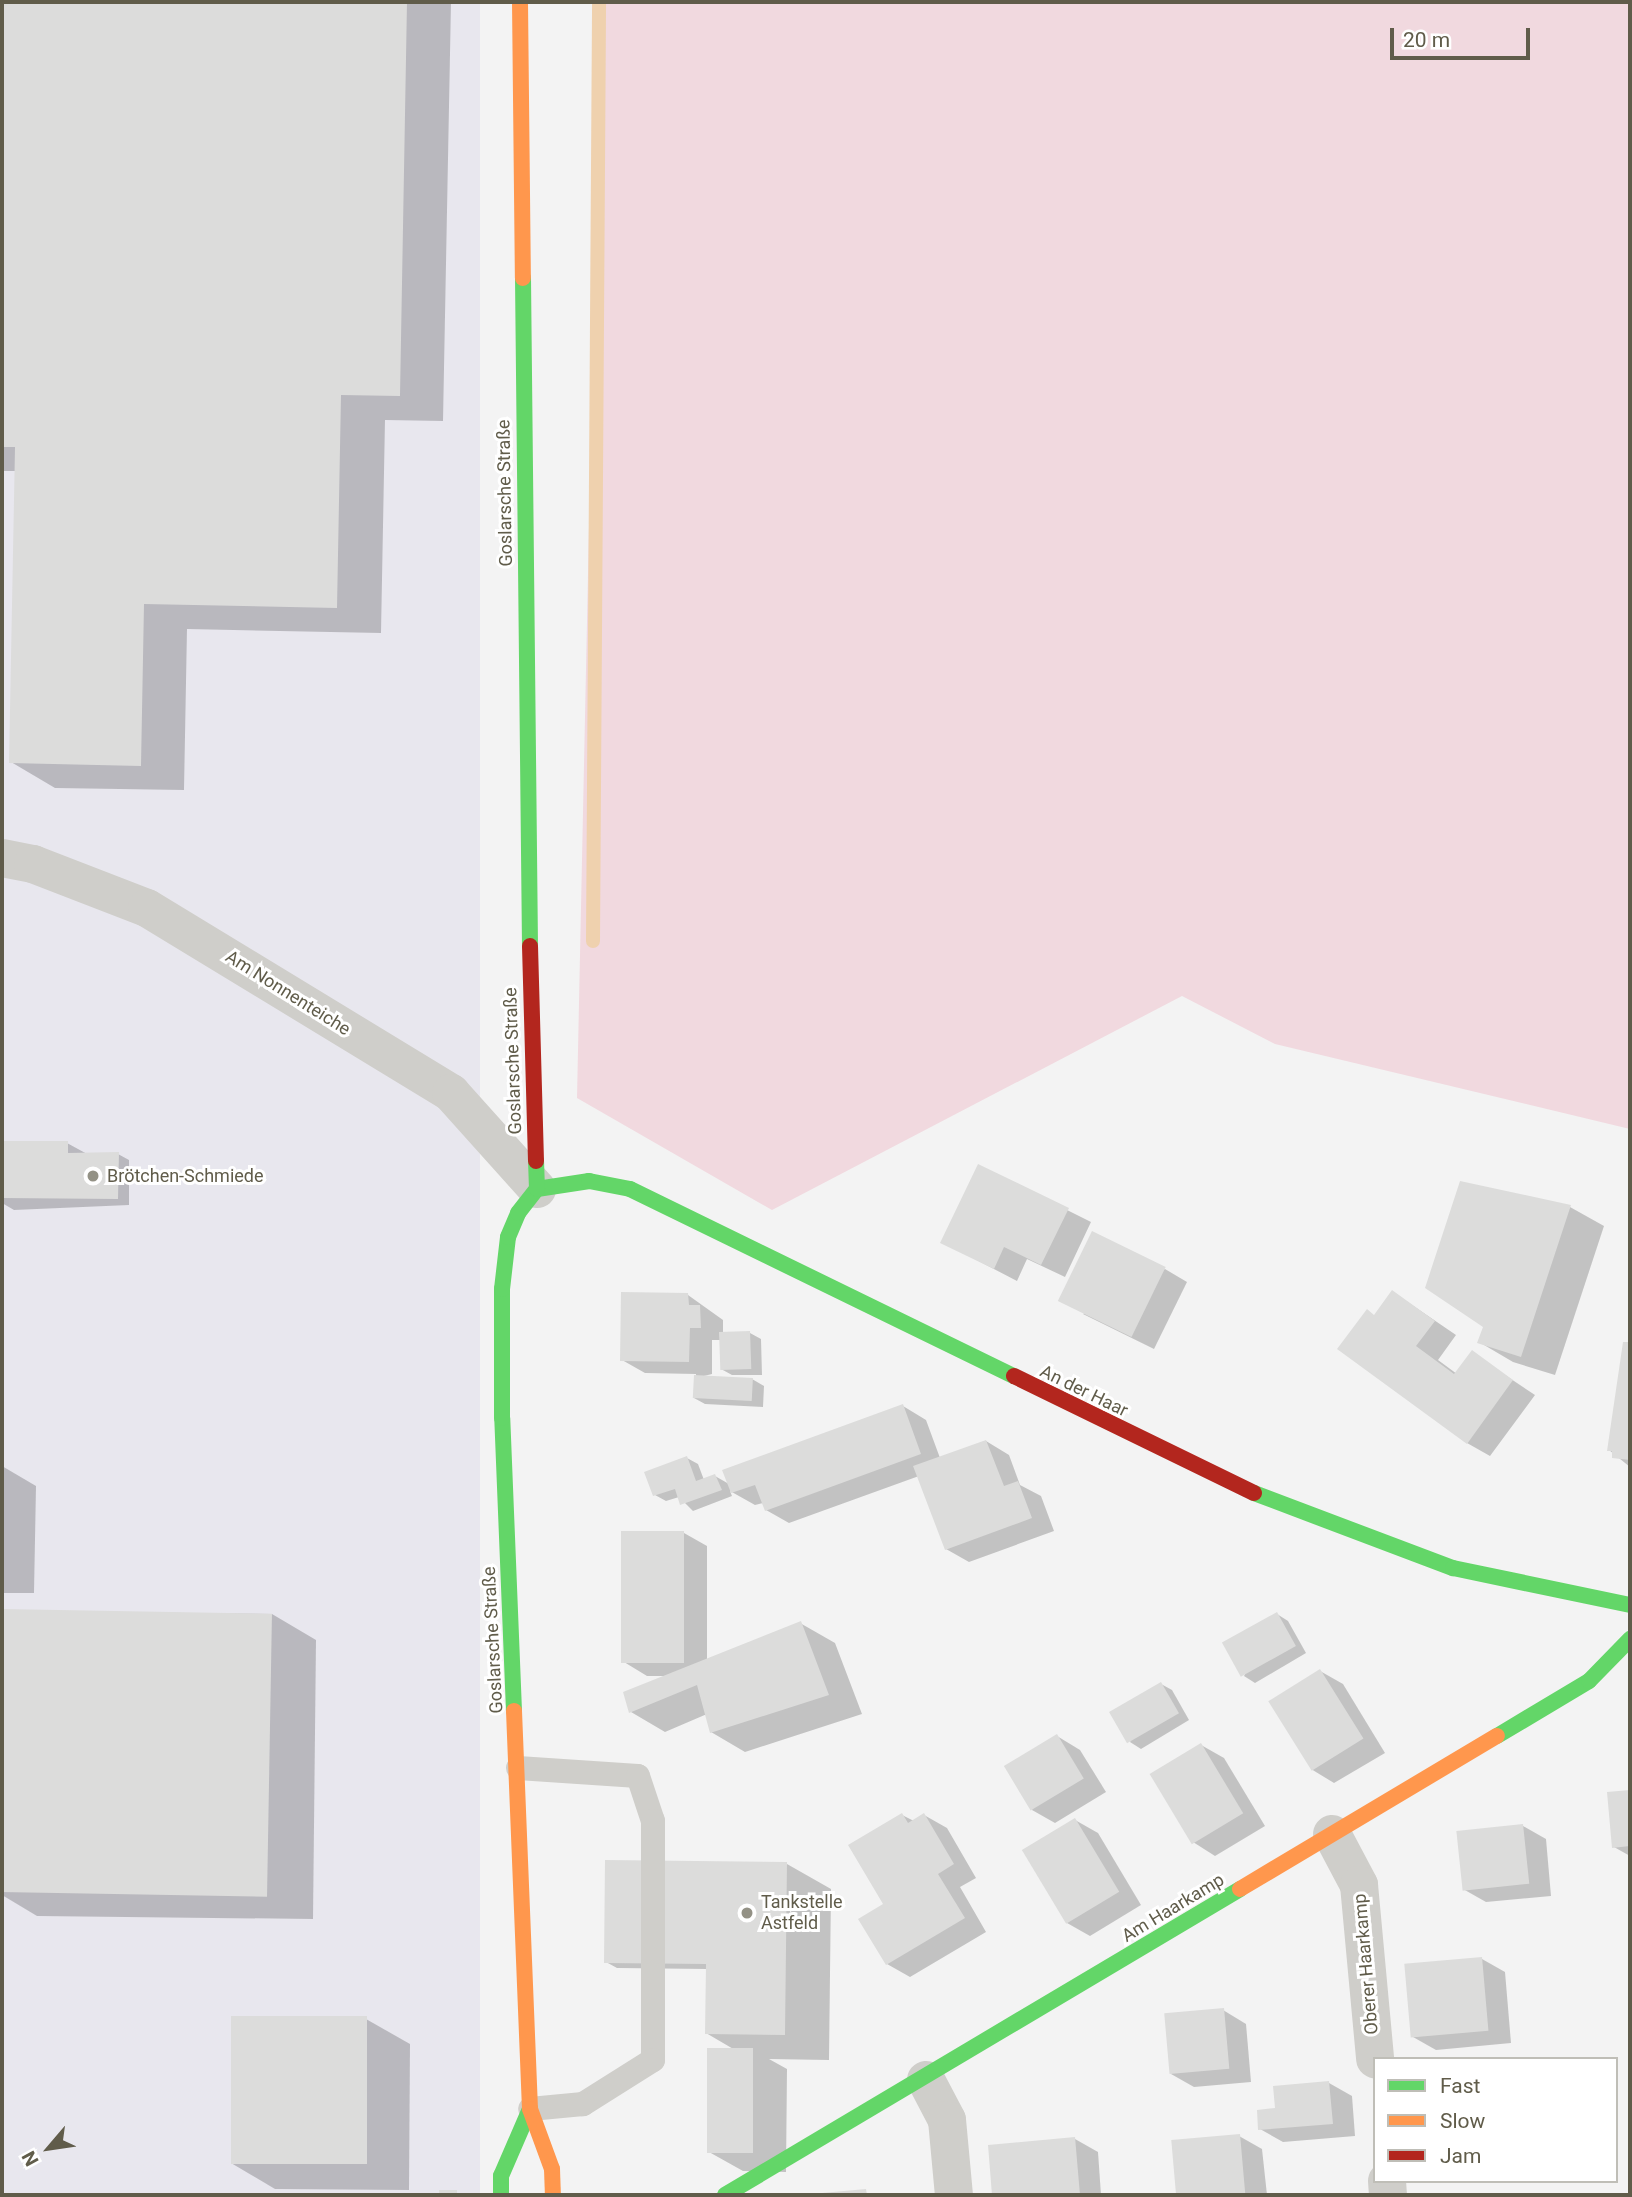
<!DOCTYPE html>
<meta charset="utf-8">
<style>
body{margin:0}
#map{position:relative;width:1632px;height:2197px;overflow:hidden;background:#f3f3f3;font-family:Roboto,sans-serif}
div>[style]{position:absolute}
.commercial>*{inset:0;background:#e8e7ee;transform-origin:0 0}
.green>*{inset:0;background:#f1d9df}
.shadow>*{inset:0;background:#0003}
.stream>*{height:14px;margin:-7px;padding:0 7px;transform-origin:7px;border-radius:7px;background:#efd1ae}
.building>*{inset:0;background:#dcdcdb;transform-origin:0 0}
.lane>*{height:24px;margin:-12px;padding:0 12px;transform-origin:12px;border-radius:12px;background:#cfceca}
.street>*{height:38px;margin:-19px;padding:0 19px;transform-origin:19px;border-radius:19px;background:#cfceca}
.fast>*{height:16px;margin:-8px;padding:0 8px;transform-origin:8px;border-radius:8px;background:#63d668}
.slow>*{height:16px;margin:-8px;padding:0 8px;transform-origin:8px;border-radius:8px;background:#ff974d}
.jam>*{height:16px;margin:-8px;padding:0 8px;transform-origin:8px;border-radius:8px;background:#b3261e}
.dots>*{width:19px;height:19px;translate:-50% -50%;box-sizing:border-box;border:4px solid #fff;border-radius:50%}
span{translate:-50% -50%;white-space:nowrap;text-align:center;line-height:1.15;-webkit-text-stroke:6px #fff;paint-order:stroke}
.street-label{font-size:18px;color:#605c4a}
.poi-label{font-size:18px;color:#605c4a}
.left{translate:0 -50%;text-align:left}
.frame{position:absolute;inset:0;border:4px solid #605c4a;pointer-events:none}
.legend{position:absolute;left:1373px;top:2057px;width:245px;height:126px;box-sizing:border-box;background:#fff;border:2px solid #bfbeb7;margin:0;padding:9px 12px;list-style:none;font-size:21px;color:#605c4a}
.legend li{display:flex;align-items:center;gap:14px;height:35px}
.legend b{width:35px;border:2px solid #bfbeb7}
.north{position:absolute;left:14px;top:2113px;width:70px;height:70px;-webkit-text-stroke:5px #fff;paint-order:stroke;rotate:241deg;font-size:19px;font-weight:700;line-height:28px;text-align:center;color:#605c4a}
.north::after{content:'';display:block;margin:auto;width:24px;height:32px;background:#605c4a;clip-path:polygon(50% 0,100% 100%,50% 72%,0 100%)}
.scale{position:absolute;left:1390px;top:28px;width:140px;height:32px;box-sizing:border-box;border:4px solid #605c4a;border-top:0;padding-left:9px;font-size:21px;line-height:24px;white-space:nowrap;color:#605c4a;-webkit-text-stroke:5px #fff;paint-order:stroke}
</style>
<div id="map">
<div class="commercial">
<div style="left:2px;top:2px;width:478px;height:2193px"></div>
</div>
<div class="green">
<div style="clip-path:polygon(600px 2px,1630px 2px,1630px 1129px,1275px 1044px,1182px 996px,772px 1210px,577px 1098px)"></div>
</div>
<div class="shadow">
<div style="clip-path:polygon(2px 2px,451px 2px,443px 421px,385px 420px,381px 633px,187px 629px,184px 790px,55px 788px,11px 762px,16px 471px,2px 471px)"></div>
<div style="clip-path:polygon(2px 1143px,67px 1143px,89px 1155px,118px 1154px,129px 1160px,129px 1205px,14px 1210px,2px 1203px)"></div>
<div style="clip-path:polygon(979px 1166px,1091px 1222px,1065px 1277px,1027px 1259px,1017px 1281px,942px 1242px)"></div>
<div style="clip-path:polygon(1570px 1207px,1604px 1226px,1555px 1375px,1513px 1362px,1479px 1342px)"></div>
<div style="clip-path:polygon(1165px 1269px,1187px 1282px,1154px 1349px,1083px 1314px)"></div>
<div style="clip-path:polygon(1393px 1292px,1456px 1335px,1438px 1360px,1457px 1374px,1472px 1353px,1535px 1395px,1490px 1456px,1467px 1443px,1375px 1316px)"></div>
<div style="clip-path:polygon(688px 1295px,723px 1320px,723px 1333px,750px 1333px,761px 1339px,762px 1375px,732px 1375px,721px 1369px,721px 1340px,712px 1340px,712px 1374px,700px 1377px,752px 1379px,764px 1386px,763px 1407px,705px 1404px,694px 1398px,696px 1374px,645px 1373px,622px 1360px)"></div>
<div style="clip-path:polygon(1625px 1343px,1630px 1344px,1630px 1467px,1609px 1450px)"></div>
<div style="clip-path:polygon(903px 1406px,926px 1420px,940px 1458px,986px 1441px,1009px 1455px,1020px 1485px,1041px 1496px,1054px 1531px,969px 1562px,946px 1549px,919px 1476px,789px 1523px,766px 1510px,763px 1503px,755px 1505px,730px 1491px,732px 1496px,693px 1511px,679px 1497px,666px 1501px,655px 1495px,687px 1458px,698px 1464px,704px 1480px,715px 1476px,729px 1484px)"></div>
<div style="clip-path:polygon(2px 1466px,36px 1486px,34px 1593px,2px 1593px)"></div>
<div style="clip-path:polygon(684px 1533px,707px 1546px,707px 1660px,800px 1623px,835px 1643px,862px 1714px,745px 1752px,711px 1732px,707px 1714px,665px 1732px,631px 1712px,667px 1676px,647px 1676px,624px 1662px)"></div>
<div style="clip-path:polygon(2px 1611px,272px 1614px,316px 1640px,313px 1919px,37px 1916px,2px 1895px)"></div>
<div style="clip-path:polygon(1277px 1614px,1288px 1621px,1306px 1653px,1255px 1683px,1244px 1676px)"></div>
<div style="clip-path:polygon(1320px 1671px,1343px 1684px,1385px 1753px,1334px 1783px,1311px 1769px)"></div>
<div style="clip-path:polygon(1161px 1684px,1172px 1690px,1189px 1720px,1141px 1749px,1130px 1742px)"></div>
<div style="clip-path:polygon(1057px 1736px,1080px 1750px,1106px 1792px,1055px 1823px,1032px 1810px)"></div>
<div style="clip-path:polygon(1201px 1745px,1224px 1758px,1265px 1826px,1215px 1856px,1193px 1842px)"></div>
<div style="clip-path:polygon(1630px 1792px,1630px 1856px,1614px 1847px,1609px 1794px)"></div>
<div style="clip-path:polygon(902px 1815px,914px 1821px,924px 1815px,947px 1828px,976px 1878px,960px 1887px,986px 1932px,910px 1977px,887px 1964px)"></div>
<div style="clip-path:polygon(1075px 1820px,1098px 1833px,1141px 1905px,1090px 1936px,1067px 1923px)"></div>
<div style="clip-path:polygon(1523px 1826px,1546px 1839px,1551px 1896px,1486px 1902px,1463px 1889px)"></div>
<div style="clip-path:polygon(787px 1864px,831px 1889px,829px 2060px,769px 2059px,787px 2069px,786px 2172px,743px 2171px,709px 2152px,735px 2050px,706px 2033px,707px 1969px,617px 1968px,606px 1962px)"></div>
<div style="clip-path:polygon(1482px 1959px,1505px 1972px,1511px 2043px,1436px 2050px,1413px 2037px)"></div>
<div style="clip-path:polygon(1223px 2010px,1246px 2024px,1251px 2082px,1194px 2087px,1171px 2074px)"></div>
<div style="clip-path:polygon(366px 2019px,410px 2044px,409px 2190px,275px 2189px,231px 2163px)"></div>
<div style="clip-path:polygon(1329px 2083px,1352px 2096px,1355px 2136px,1283px 2142px,1260px 2129px,1277px 2110px)"></div>
<div style="clip-path:polygon(1239px 2136px,1262px 2149px,1267px 2195px,1178px 2195px,1173px 2142px)"></div>
<div style="clip-path:polygon(1075px 2139px,1098px 2152px,1101px 2195px,994px 2195px,990px 2146px)"></div>
</div>
<div class="stream">
<div style="left:593px;top:941px;width:939px;rotate:-89.63deg"></div>
</div>
<div class="building">
<div style="clip-path:polygon(2px 2px,407px 2px,400px 396px,341px 395px,337px 608px,144px 604px,141px 766px,9px 763px,15px 447px,2px 447px)"></div>
<div style="clip-path:polygon(2px 1141px,68px 1141px,68px 1153px,119px 1152px,118px 1199px,2px 1198px)"></div>
<div style="clip-path:polygon(978px 1164px,1069px 1208px,1041px 1265px,1004px 1247px,994px 1269px,940px 1243px)"></div>
<div style="clip-path:polygon(1460px 1181px,1571px 1205px,1521px 1357px,1477px 1343px,1483px 1327px,1425px 1288px)"></div>
<div style="left:1092px;top:1231px;width:82px;height:78px;rotate:26deg"></div>
<div style="clip-path:polygon(1392px 1290px,1435px 1321px,1416px 1346px,1454px 1374px,1472px 1350px,1513px 1380px,1467px 1444px,1337px 1349px,1367px 1309px,1374px 1315px)"></div>
<div style="clip-path:polygon(621px 1292px,688px 1293px,689px 1305px,700px 1305px,701px 1328px,690px 1328px,689px 1362px,620px 1361px)"></div>
<div style="left:750px;top:1331px;width:38px;height:31px;rotate:88deg"></div>
<div style="clip-path:polygon(1623px 1342px,1630px 1342px,1630px 1460px,1612px 1458px,1612px 1451px,1607px 1451px)"></div>
<div style="left:694px;top:1375px;width:59px;height:23px;rotate:3deg"></div>
<div style="clip-path:polygon(903px 1404px,921px 1454px,765px 1511px,755px 1485px,731px 1493px,722px 1470px)"></div>
<div style="clip-path:polygon(986px 1440px,1004px 1486px,1018px 1481px,1032px 1518px,945px 1550px,913px 1466px)"></div>
<div style="clip-path:polygon(687px 1456px,696px 1481px,715px 1474px,722px 1490px,680px 1505px,675px 1489px,653px 1496px,644px 1472px)"></div>
<div style="left:684px;top:1531px;width:132px;height:63px;rotate:90deg"></div>
<div style="left:2px;top:1609px;width:270px;height:283px;rotate:1deg"></div>
<div style="left:1277px;top:1612px;width:39px;height:63px;rotate:61deg"></div>
<div style="clip-path:polygon(801px 1621px,829px 1695px,710px 1733px,697px 1685px,629px 1713px,623px 1692px)"></div>
<div style="left:1320px;top:1669px;width:82px;height:61px;rotate:58deg"></div>
<div style="left:1161px;top:1682px;width:36px;height:60px;rotate:60deg"></div>
<div style="left:1057px;top:1734px;width:52px;height:62px;rotate:59deg"></div>
<div style="left:1201px;top:1743px;width:82px;height:60px;rotate:59deg"></div>
<div style="clip-path:polygon(1630px 1790px,1630px 1846px,1612px 1848px,1607px 1792px)"></div>
<div style="clip-path:polygon(902px 1813px,908px 1823px,924px 1813px,954px 1864px,938px 1874px,965px 1918px,886px 1965px,858px 1919px,883px 1904px,848px 1845px)"></div>
<div style="left:1075px;top:1818px;width:86px;height:62px;rotate:59deg"></div>
<div style="left:1523px;top:1824px;width:60px;height:67px;rotate:84deg"></div>
<div style="clip-path:polygon(605px 1860px,787px 1862px,785px 2035px,705px 2034px,706px 1964px,604px 1963px)"></div>
<div style="left:1482px;top:1957px;width:74px;height:78px;rotate:85deg"></div>
<div style="left:1224px;top:2008px;width:61px;height:60px;rotate:85deg"></div>
<div style="left:231px;top:2016px;width:136px;height:148px"></div>
<div style="left:707px;top:2048px;width:46px;height:105px"></div>
<div style="clip-path:polygon(1329px 2081px,1333px 2124px,1258px 2130px,1257px 2110px,1275px 2108px,1273px 2086px)"></div>
<div style="left:1240px;top:2134px;width:61px;height:69px;rotate:85deg"></div>
<div style="clip-path:polygon(1075px 2137px,1080px 2195px,992px 2195px,988px 2145px)"></div>
<div style="clip-path:polygon(866px 2189px,867px 2195px,823px 2195px,822px 2193px)"></div>
<div style="left:439px;top:2190px;width:18px;height:5px"></div>
</div>
<div class="lane">
<div style="left:518px;top:1768px;width:120px;rotate:3.8deg"></div>
<div style="left:638px;top:1776px;width:47px;rotate:71.6deg"></div>
<div style="left:653px;top:1821px;width:239px;rotate:90deg"></div>
<div style="left:653px;top:2060px;width:83px;rotate:147.8deg"></div>
<div style="left:583px;top:2104px;width:53px;rotate:174.6deg"></div>
</div>
<div class="street">
<div style="left:2px;top:858px;width:32px;rotate:11deg"></div>
<div style="left:33px;top:864px;width:122px;rotate:21.1deg"></div>
<div style="left:147px;top:908px;width:356px;rotate:31.3deg"></div>
<div style="left:451px;top:1093px;width:129px;rotate:48.1deg"></div>
<div style="left:1332px;top:1834px;width:58px;rotate:62.1deg"></div>
<div style="left:1359px;top:1885px;width:175px;rotate:84.7deg"></div>
<div style="left:926px;top:2080px;width:45px;rotate:62.3deg"></div>
<div style="left:947px;top:2120px;width:75px;rotate:84.7deg"></div>
<div style="left:1387px;top:2181px;width:14px;rotate:86deg"></div>
</div>
<div class="fast">
<div style="left:523px;top:278px;width:668px;rotate:89.4deg"></div>
<div style="left:537px;top:1189px;width:53px;rotate:-8.7deg"></div>
<div style="left:589px;top:1181px;width:42px;rotate:11deg"></div>
<div style="left:630px;top:1189px;width:427px;rotate:26deg"></div>
<div style="left:1254px;top:1493px;width:213px;rotate:20.7deg"></div>
<div style="left:1453px;top:1568px;width:181px;rotate:11.8deg"></div>
<div style="left:514px;top:1711px;width:293px;rotate:-92.3deg"></div>
<div style="left:502px;top:1418px;width:129px;rotate:-90deg"></div>
<div style="left:502px;top:1289px;width:52px;rotate:-83.4deg"></div>
<div style="left:508px;top:1237px;width:26px;rotate:-67deg"></div>
<div style="left:518px;top:1213px;width:31px;rotate:-52deg"></div>
<div style="left:537px;top:1189px;width:28px;rotate:-92deg"></div>
<div style="left:1497px;top:1736px;width:107px;rotate:-30.9deg"></div>
<div style="left:1589px;top:1681px;width:59px;rotate:-45.7deg"></div>
<div style="left:501px;top:2195px;width:19px;rotate:-90deg"></div>
<div style="left:501px;top:2176px;width:73px;rotate:-66.6deg"></div>
<div style="left:725px;top:2195px;width:599px;rotate:-30.72deg"></div>
</div>
<div class="slow">
<div style="left:520px;top:2px;width:276px;rotate:89.4deg"></div>
<div style="left:514px;top:1711px;width:398px;rotate:87.7deg"></div>
<div style="left:530px;top:2109px;width:64px;rotate:69.9deg"></div>
<div style="left:552px;top:2169px;width:26px;rotate:88deg"></div>
<div style="left:1240px;top:1889px;width:299px;rotate:-30.8deg"></div>
</div>
<div class="jam">
<div style="left:530px;top:946px;width:215px;rotate:88.4deg"></div>
<div style="left:1014px;top:1376px;width:267px;rotate:26deg"></div>
</div>
<div class="dots">
<div style="left:93px;top:1176px;background:#939185"></div>
<div style="left:747px;top:1913px;background:#939185"></div>
</div>
<div class="street-label">
<span style="left:505px;top:493px;rotate:-91deg">Goslarsche Straße</span>
<span style="left:288px;top:993px;rotate:32deg">Am Nonnenteiche</span>
<span style="left:513px;top:1061px;rotate:-92deg">Goslarsche Straße</span>
<span style="left:1084px;top:1391px;rotate:26deg">An der Haar</span>
<span style="left:493px;top:1640px;rotate:-93deg">Goslarsche Straße</span>
<span style="left:1173px;top:1908px;rotate:-31deg">Am Haarkamp</span>
<span style="left:1366px;top:1964px;rotate:-95deg">Oberer Haarkamp</span>
</div>
<div class="poi-label">
<span class="left" style="left:107px;top:1176px">Brötchen-Schmiede</span>
<span class="left" style="left:761px;top:1913px">Tankstelle<br>Astfeld</span>
</div>
<div class="frame"></div>
<ul class="legend">
<li><b style="height:9px;background:#63d668"></b>Fast</li>
<li><b style="height:9px;background:#ff974d"></b>Slow</li>
<li><b style="height:9px;background:#b3261e"></b>Jam</li>
</ul>
<div class="north">N</div>
<div class="scale">20 m</div>
</div>
